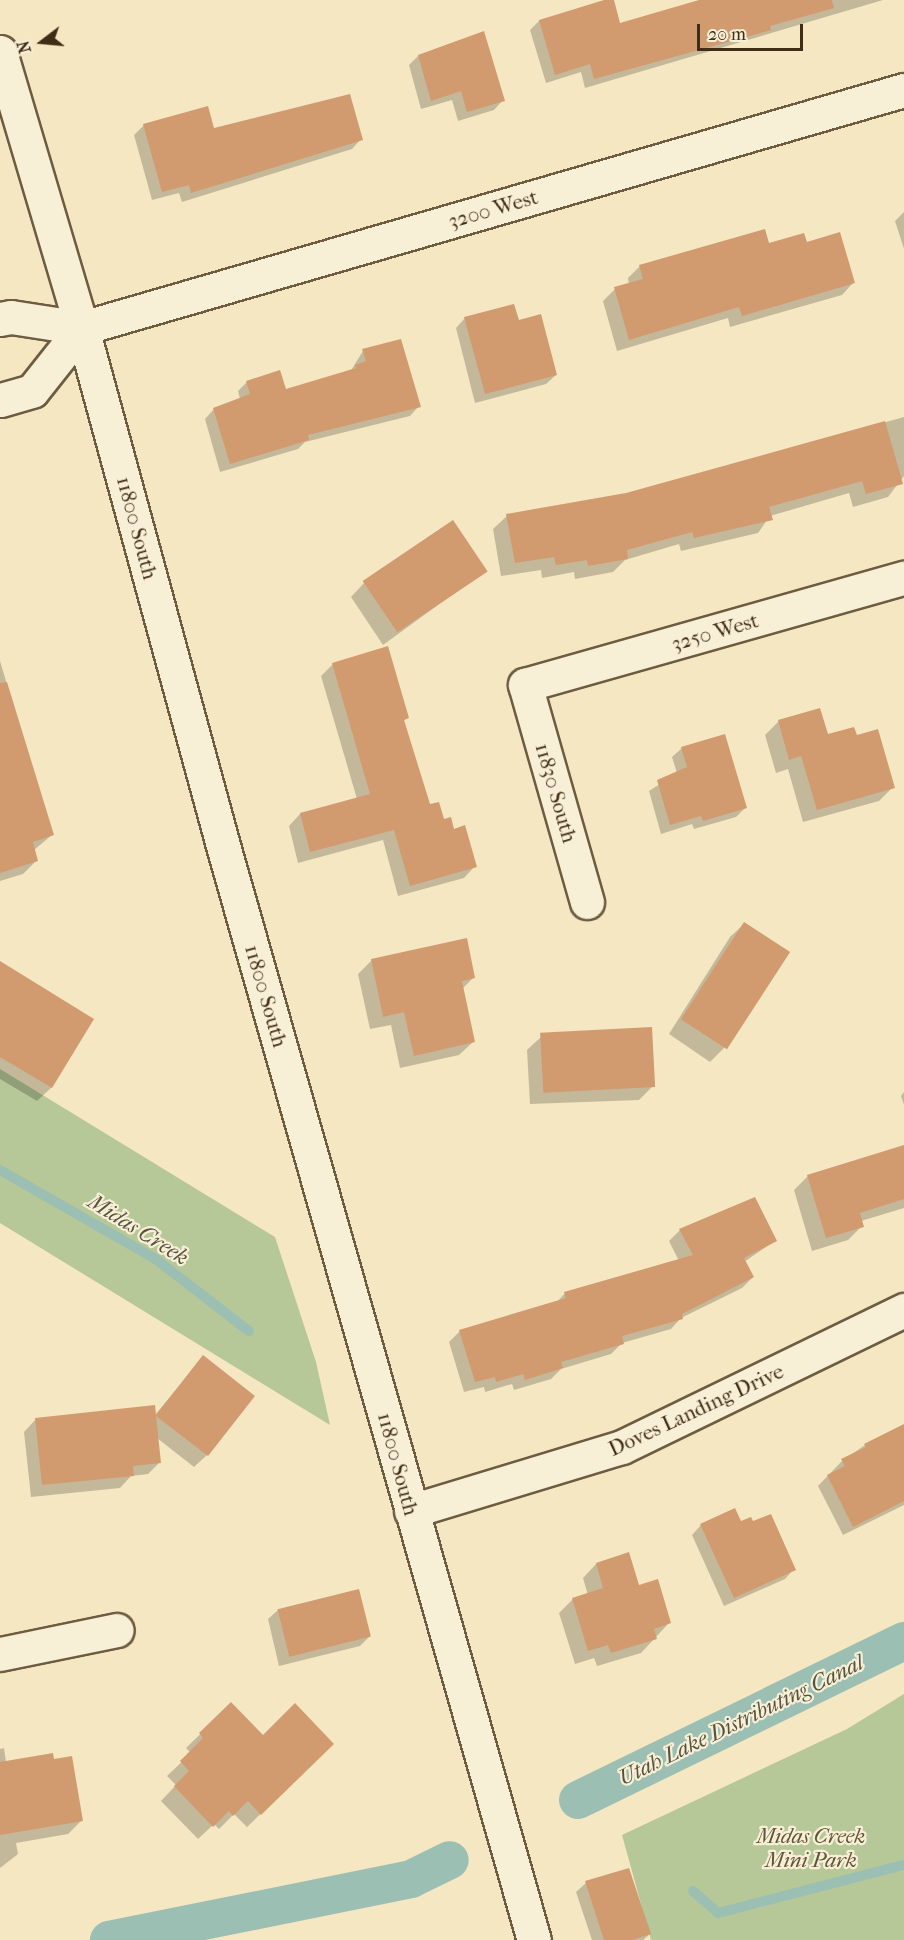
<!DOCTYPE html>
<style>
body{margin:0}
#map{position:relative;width:904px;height:1940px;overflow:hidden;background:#f5e7c2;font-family:"IM FELL French Canon",serif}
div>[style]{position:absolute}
.green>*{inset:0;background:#b6c798}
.shadow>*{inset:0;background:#0003}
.stream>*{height:10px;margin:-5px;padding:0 5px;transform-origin:5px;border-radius:5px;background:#9cbfb4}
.canal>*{height:38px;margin:-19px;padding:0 19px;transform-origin:19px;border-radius:19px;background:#9cbfb4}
.building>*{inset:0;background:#d19a6f;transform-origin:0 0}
.roads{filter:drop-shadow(2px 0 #6d5c40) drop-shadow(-2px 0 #6d5c40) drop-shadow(0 2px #6d5c40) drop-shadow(0 -2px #6d5c40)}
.minor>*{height:33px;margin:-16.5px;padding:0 16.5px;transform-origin:16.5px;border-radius:16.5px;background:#f8efd7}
.tertiary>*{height:33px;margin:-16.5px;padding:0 16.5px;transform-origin:16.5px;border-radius:16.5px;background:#f8efd7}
.secondary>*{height:33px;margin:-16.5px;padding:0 16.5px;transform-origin:16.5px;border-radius:16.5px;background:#f8efd7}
span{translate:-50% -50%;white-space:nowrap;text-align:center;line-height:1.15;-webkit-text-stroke:4.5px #f8efd7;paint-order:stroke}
.street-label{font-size:21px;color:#402d15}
.park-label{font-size:21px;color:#5e5436;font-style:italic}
.water-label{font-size:22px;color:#57523d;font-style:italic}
.north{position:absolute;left:12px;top:12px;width:60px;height:60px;-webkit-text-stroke:4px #f8efd7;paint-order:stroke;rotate:254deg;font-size:16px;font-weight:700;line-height:24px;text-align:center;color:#402d15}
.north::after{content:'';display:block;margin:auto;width:21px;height:27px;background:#402d15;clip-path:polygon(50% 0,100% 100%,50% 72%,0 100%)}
.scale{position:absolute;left:697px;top:24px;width:106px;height:27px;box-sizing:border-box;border:3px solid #402d15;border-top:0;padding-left:8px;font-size:18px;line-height:21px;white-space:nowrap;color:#402d15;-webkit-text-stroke:4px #f8efd7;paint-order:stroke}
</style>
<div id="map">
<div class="green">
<div style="clip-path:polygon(0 1069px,275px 1237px,316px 1362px,330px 1425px,0 1223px)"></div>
<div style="clip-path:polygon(904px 1694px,904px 1940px,651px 1940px,622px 1835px,847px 1729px)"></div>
</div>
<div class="shadow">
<div style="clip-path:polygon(609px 0,619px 25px,705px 0,883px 0,585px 88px,581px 72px,546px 83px,530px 30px,539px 21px)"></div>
<div style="clip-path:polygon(418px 56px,503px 100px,494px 110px,458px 121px,452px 100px,421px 109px,409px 65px)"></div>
<div style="clip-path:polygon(144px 125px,213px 130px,361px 139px,352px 149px,182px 202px,179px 193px,152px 200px,134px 135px)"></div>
<div style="clip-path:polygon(904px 212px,904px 249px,895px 221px)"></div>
<div style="clip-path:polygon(806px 243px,853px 283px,842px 295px,730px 327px,728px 318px,617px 351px,603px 301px,615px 289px,629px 285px,628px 278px,640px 266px,768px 245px)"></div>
<div style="clip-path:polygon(465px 318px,518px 322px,556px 375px,546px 384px,475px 403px,456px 328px)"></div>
<div style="clip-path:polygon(363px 351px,419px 406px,410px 416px,305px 442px,298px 449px,220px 472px,205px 419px,214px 409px,240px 399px,238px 391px,247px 382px,285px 390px,350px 372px)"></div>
<div style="clip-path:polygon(904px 417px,904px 476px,888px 497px,853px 507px,849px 493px,770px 516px,758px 533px,681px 551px,679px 544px,625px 560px,613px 572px,575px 579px,574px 572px,542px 578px,541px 570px,501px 576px,493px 529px,507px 516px,626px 495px)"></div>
<div style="clip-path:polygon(486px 570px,383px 645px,351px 597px,364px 583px)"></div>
<div style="clip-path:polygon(0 661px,52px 835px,34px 850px,37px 860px,23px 874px,0 881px)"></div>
<div style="clip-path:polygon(333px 664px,407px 717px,403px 722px,429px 806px,453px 830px,475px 866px,464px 878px,398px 896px,383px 840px,298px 863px,289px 826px,300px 814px,357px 799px,321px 676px)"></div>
<div style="clip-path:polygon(779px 721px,827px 736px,856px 737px,893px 787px,879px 801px,803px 822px,788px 769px,776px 773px,765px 735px)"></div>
<div style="clip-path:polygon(682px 748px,746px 807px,736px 817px,694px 829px,692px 824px,661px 834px,649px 791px,677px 773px,672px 757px)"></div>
<div style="clip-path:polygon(744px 924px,724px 1048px,710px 1062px,669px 1034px,730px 937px)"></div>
<div style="clip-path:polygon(372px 960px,473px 978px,462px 989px,473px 1042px,459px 1055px,400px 1068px,391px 1025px,370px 1029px,358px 974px)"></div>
<div style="clip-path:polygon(0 963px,92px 1019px,51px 1088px,37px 1101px,0 1079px)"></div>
<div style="clip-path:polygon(541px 1037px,653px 1086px,639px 1100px,530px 1104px,527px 1050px)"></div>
<div style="clip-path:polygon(904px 1092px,904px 1105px,901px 1096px)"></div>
<div style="clip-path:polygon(904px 1147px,904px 1208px,861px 1221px,862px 1226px,848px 1240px,812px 1251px,794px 1190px,808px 1176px)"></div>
<div style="clip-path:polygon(680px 1230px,776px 1240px,744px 1262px,753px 1277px,742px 1288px,681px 1318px,671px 1329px,622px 1343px,611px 1354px,561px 1369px,551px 1379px,514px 1390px,512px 1384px,485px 1392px,484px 1387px,464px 1392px,449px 1342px,460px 1331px,556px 1303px,565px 1293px,679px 1261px,669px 1241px)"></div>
<div style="clip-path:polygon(203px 1357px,207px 1455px,194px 1467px,157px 1438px,160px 1462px,148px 1474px,131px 1476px,120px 1488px,31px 1497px,24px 1432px,36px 1419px,155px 1415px)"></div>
<div style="clip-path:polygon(865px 1445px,904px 1446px,904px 1505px,843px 1535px,818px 1486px,842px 1461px)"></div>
<div style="clip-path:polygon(740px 1523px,794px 1569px,785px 1579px,724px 1606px,692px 1535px,701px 1525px)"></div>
<div style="clip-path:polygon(596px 1564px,638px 1587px,669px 1623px,641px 1653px,597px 1666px,594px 1658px,575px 1664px,559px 1613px,573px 1599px,588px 1595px,583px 1578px)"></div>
<div style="clip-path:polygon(278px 1610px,369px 1637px,360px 1646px,279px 1666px,268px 1619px)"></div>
<div style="clip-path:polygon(231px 1704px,263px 1737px,319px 1758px,247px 1827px,234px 1814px,219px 1829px,214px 1824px,198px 1839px,161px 1801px,176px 1785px,167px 1776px,191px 1753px,186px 1748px)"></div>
<div style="clip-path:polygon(4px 1748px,6px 1762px,82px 1820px,68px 1834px,16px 1843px,18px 1854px,0 1868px,0 1749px)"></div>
<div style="clip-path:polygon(586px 1883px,650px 1934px,643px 1940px,592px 1940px,576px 1892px)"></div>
</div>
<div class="stream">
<div style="left:0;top:1170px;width:181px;rotate:29.8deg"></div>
<div style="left:157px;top:1260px;width:116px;rotate:37.7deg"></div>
<div style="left:693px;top:1891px;width:33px;rotate:41deg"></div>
<div style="left:718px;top:1913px;width:192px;rotate:-14.5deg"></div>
</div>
<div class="canal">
<div style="left:578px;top:1800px;width:363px;rotate:-26deg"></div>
<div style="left:109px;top:1940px;width:308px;rotate:-11.4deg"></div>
<div style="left:411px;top:1879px;width:43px;rotate:-26deg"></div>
</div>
<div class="building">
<div style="clip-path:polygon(604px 0,614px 0,620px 23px,699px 0,832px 0,834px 8px,770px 26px,771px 30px,594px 79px,590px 64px,555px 75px,539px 20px)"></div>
<div style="clip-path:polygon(484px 31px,505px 101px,467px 112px,461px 91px,431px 101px,418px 55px)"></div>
<div style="clip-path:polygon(350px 94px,363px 140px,191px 193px,189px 185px,162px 192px,143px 124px,208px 106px,214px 128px)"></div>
<div style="clip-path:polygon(765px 229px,769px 243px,804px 233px,807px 242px,840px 232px,855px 283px,742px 316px,739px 307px,629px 340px,614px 287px,643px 279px,639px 265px)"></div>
<div style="clip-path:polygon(514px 304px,519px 320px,541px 314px,557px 375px,485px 394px,464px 317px)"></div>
<div style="clip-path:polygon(401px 339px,421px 407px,308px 435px,309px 440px,230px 464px,213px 408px,250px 394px,246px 381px,280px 370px,286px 389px,356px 368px,355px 365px,366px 361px,362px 349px)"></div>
<div style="clip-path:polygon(885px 421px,903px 484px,866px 494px,862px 481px,769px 507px,773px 520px,694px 538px,692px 532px,627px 550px,628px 559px,588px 566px,587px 560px,556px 565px,554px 557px,515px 563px,506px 514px,626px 493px)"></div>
<div style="left:453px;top:520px;width:62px;height:109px;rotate:56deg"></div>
<div style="clip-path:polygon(388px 646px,409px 718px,404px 720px,430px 804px,439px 802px,444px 819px,451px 817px,454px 829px,465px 825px,477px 867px,410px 886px,394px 830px,310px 852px,300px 813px,370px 794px,332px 663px)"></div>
<div style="clip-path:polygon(7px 682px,54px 835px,33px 842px,38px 861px,0 873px,0 683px)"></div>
<div style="clip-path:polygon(820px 708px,828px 734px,854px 727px,857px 735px,878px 729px,895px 788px,817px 810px,801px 756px,789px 760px,778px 720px)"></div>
<div style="clip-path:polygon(725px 734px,747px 808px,703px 821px,701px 816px,670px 825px,657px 780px,687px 767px,681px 747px)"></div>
<div style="left:744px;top:922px;width:55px;height:116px;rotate:33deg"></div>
<div style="clip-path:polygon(467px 938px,475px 978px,462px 981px,475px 1042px,414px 1056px,404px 1012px,383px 1017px,371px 959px)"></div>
<div style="clip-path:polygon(0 961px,94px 1019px,52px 1088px,0 1057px)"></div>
<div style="left:652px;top:1027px;width:60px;height:112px;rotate:87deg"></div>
<div style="clip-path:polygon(904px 1145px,904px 1199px,860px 1213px,864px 1227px,826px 1238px,807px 1175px)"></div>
<div style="clip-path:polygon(755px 1197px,777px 1241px,744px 1258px,754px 1277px,682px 1314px,683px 1319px,622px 1336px,624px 1344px,561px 1362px,563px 1368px,525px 1380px,523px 1374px,496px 1382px,495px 1377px,475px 1382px,459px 1330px,566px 1298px,564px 1292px,693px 1255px,679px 1229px)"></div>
<div style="clip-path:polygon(203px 1355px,255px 1396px,208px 1456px,156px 1416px,161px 1463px,133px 1466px,134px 1476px,42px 1485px,35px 1418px,155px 1405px,156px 1415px)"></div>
<div style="clip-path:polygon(904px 1424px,904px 1501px,853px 1527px,827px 1475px,845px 1466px,841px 1459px,866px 1447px,864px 1444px)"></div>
<div style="clip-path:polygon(735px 1508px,741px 1521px,751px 1517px,753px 1521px,771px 1514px,796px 1570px,734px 1598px,700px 1524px)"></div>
<div style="clip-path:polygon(629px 1552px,639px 1585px,658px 1579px,671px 1623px,654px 1629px,657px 1639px,611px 1653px,608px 1645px,588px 1651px,572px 1598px,603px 1588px,596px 1563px)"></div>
<div style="left:359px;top:1589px;width:49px;height:84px;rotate:76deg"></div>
<div style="clip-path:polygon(231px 1702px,263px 1735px,295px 1703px,334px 1744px,261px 1815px,248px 1801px,233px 1816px,229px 1811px,213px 1827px,174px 1786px,189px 1771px,180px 1761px,203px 1738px,199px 1733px)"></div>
<div style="clip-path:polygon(53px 1753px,54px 1759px,72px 1756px,83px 1821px,0 1835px,0 1762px)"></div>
<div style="clip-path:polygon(629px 1868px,651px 1934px,632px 1940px,604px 1940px,585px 1881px)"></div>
</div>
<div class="roads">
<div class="minor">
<div style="left:82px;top:328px;width:856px;rotate:-16.15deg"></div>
<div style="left:587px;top:902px;width:226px;rotate:-105.9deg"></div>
<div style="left:525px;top:685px;width:394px;rotate:-15.8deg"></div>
<div style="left:411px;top:1511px;width:220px;rotate:-16.9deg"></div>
<div style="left:622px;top:1447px;width:314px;rotate:-25.9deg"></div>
<div style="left:0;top:1654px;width:119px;rotate:-11.6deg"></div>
</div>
<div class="tertiary">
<div style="left:0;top:319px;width:11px;rotate:-10deg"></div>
<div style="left:11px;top:317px;width:72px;rotate:8.8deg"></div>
<div style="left:82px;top:328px;width:80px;rotate:128.4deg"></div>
<div style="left:32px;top:391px;width:33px;rotate:164deg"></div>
</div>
<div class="secondary">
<div style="left:0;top:52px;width:288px;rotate:73.5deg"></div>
<div style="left:82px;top:328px;width:533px;rotate:74.76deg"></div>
<div style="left:222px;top:842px;width:1141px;rotate:74.14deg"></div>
</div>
</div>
<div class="street-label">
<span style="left:493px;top:209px;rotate:-16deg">3200 West</span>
<span style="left:137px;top:528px;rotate:75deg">11800 South</span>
<span style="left:715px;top:632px;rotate:-16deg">3250 West</span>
<span style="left:556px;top:793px;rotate:74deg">11830 South</span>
<span style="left:266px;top:996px;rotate:74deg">11800 South</span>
<span style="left:696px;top:1410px;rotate:-25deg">Doves Landing Drive</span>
<span style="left:398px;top:1464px;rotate:75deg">11800 South</span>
</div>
<div class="park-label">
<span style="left:811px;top:1848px">Midas Creek<br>Mini Park</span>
</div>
<div class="water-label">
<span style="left:138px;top:1230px;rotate:32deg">Midas Creek</span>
<span style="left:741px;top:1721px;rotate:-26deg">Utah Lake Distributing Canal</span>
</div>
<div class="north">N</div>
<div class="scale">20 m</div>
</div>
